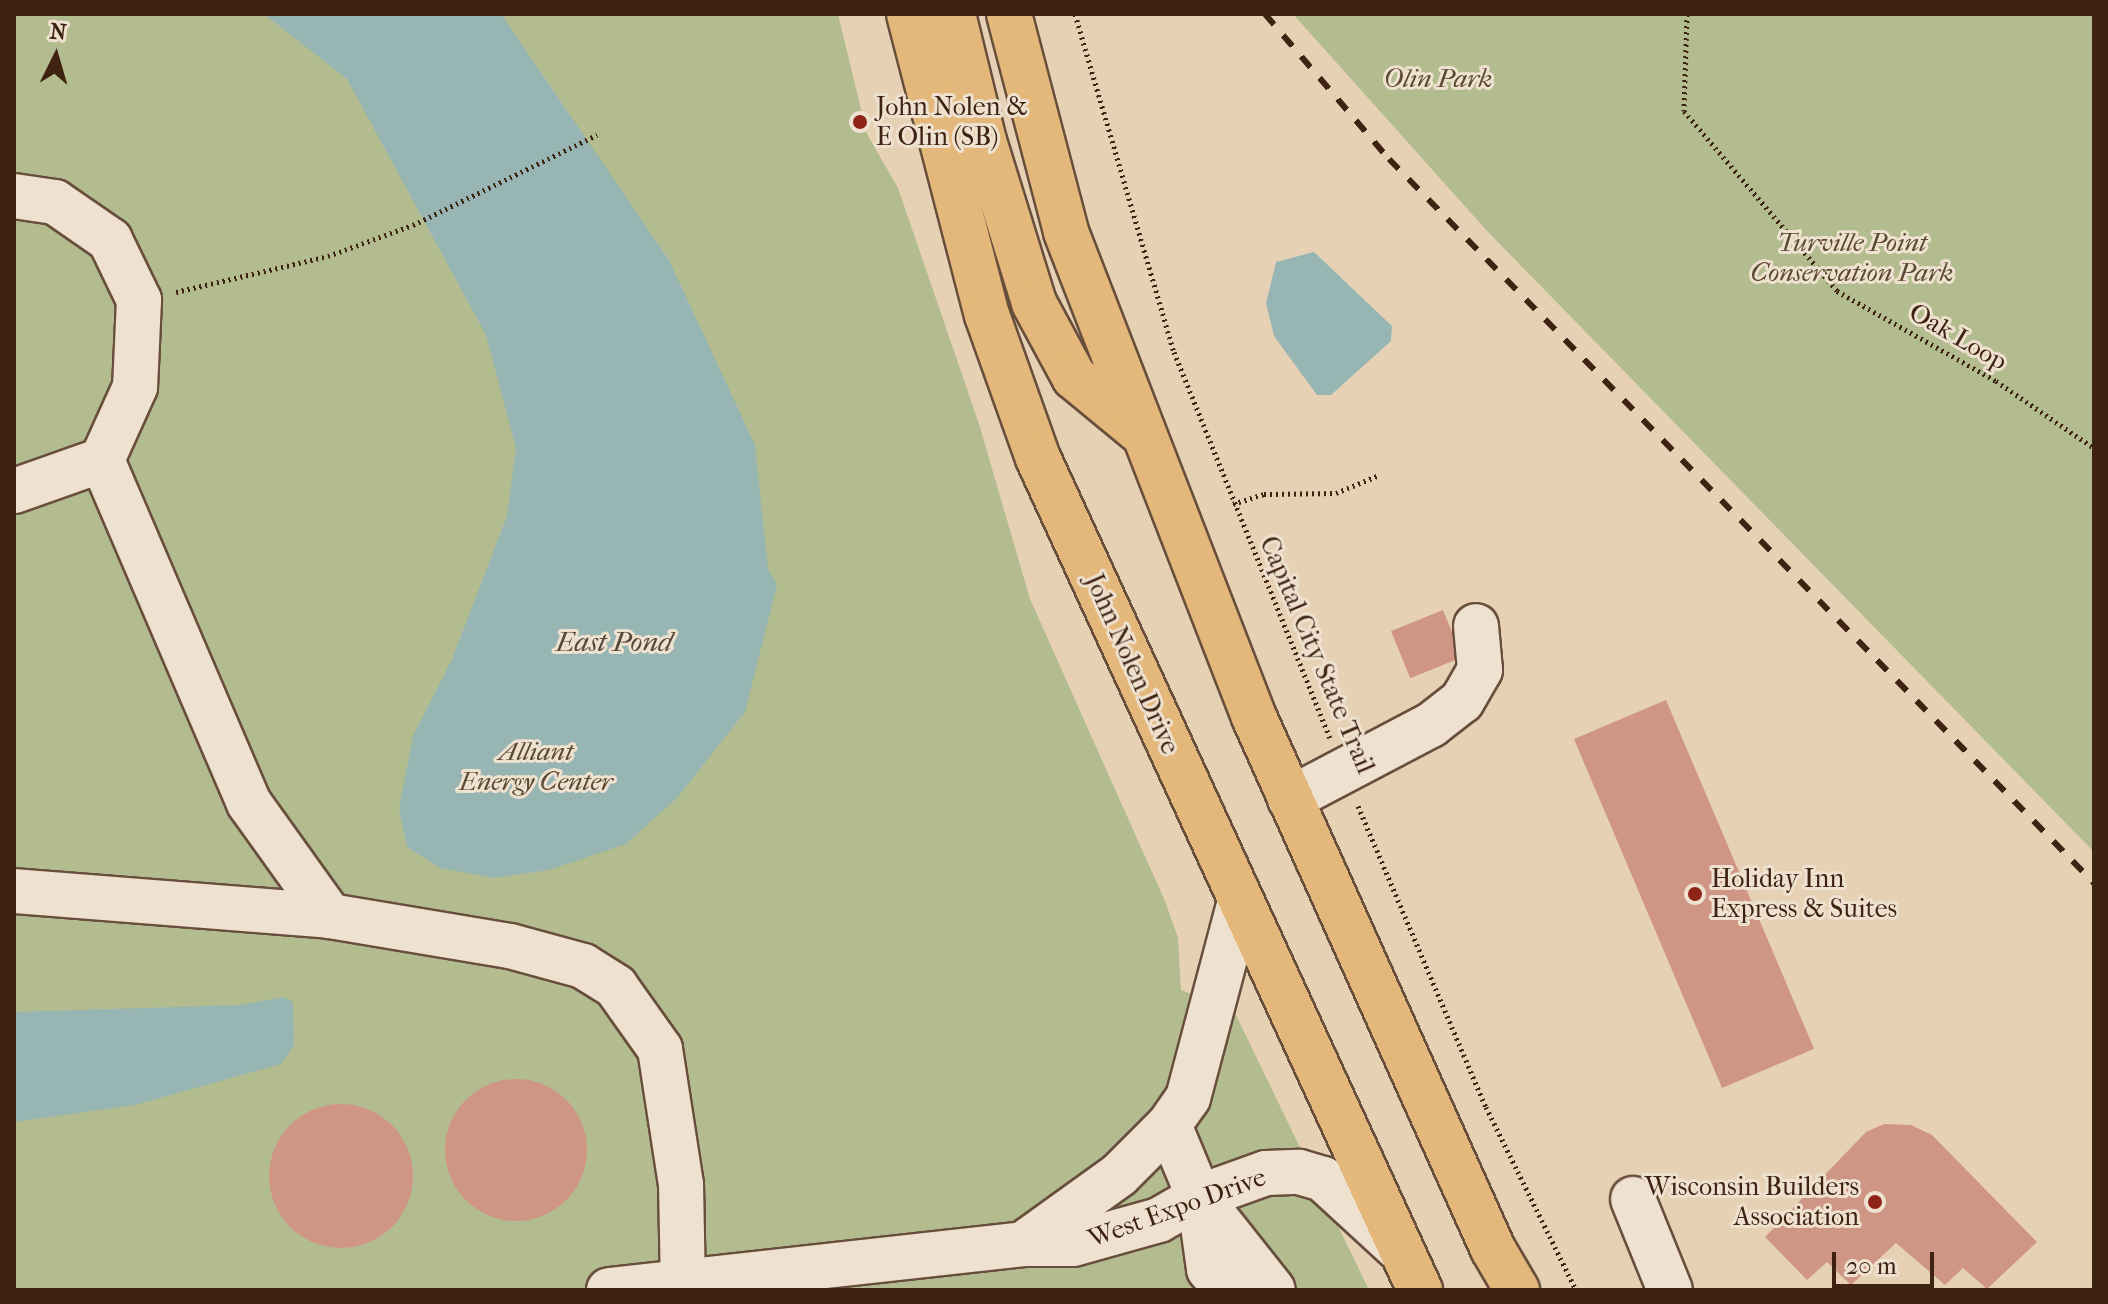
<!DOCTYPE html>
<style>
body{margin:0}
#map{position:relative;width:2108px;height:1304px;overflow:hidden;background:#e6d1b5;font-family:"IM FELL French Canon",serif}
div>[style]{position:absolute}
.green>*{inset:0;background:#b3bc8f}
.water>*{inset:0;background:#97b6b3}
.building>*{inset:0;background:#d09685;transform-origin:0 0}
.round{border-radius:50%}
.path>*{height:5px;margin-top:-2.5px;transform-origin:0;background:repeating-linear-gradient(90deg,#3e2313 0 2px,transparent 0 6px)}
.roads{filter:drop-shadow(2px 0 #684e3c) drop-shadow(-2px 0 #684e3c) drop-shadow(0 2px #684e3c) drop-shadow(0 -2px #684e3c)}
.minor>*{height:44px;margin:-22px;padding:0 22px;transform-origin:22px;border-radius:22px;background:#efe1cf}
.major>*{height:44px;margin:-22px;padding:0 22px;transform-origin:22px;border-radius:22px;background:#e3b87a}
.rail>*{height:6px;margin-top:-3px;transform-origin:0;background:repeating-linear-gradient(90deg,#3e2313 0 14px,transparent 0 28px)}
.dots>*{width:22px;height:22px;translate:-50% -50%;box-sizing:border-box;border:4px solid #efe1cf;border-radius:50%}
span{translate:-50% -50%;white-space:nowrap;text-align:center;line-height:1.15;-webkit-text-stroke:6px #efe1cf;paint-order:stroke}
.park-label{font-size:26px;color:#5b4932;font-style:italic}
.poi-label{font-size:26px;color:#3e2313}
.left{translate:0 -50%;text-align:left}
.right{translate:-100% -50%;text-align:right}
.street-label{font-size:26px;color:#3e2313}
.water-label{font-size:28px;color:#54483b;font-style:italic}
.frame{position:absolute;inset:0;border:16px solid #3e2313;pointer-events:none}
.north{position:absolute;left:16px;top:16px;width:80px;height:80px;-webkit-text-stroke:6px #efe1cf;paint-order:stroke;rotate:5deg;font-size:22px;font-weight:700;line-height:32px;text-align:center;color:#3e2313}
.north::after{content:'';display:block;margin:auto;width:28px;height:36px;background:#3e2313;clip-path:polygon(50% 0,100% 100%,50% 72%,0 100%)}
.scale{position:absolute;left:1832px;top:1252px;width:102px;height:36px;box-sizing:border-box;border:4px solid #3e2313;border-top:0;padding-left:10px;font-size:24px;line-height:28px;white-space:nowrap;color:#3e2313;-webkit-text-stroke:6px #efe1cf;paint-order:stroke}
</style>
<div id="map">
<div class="green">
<div style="clip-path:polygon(14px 14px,838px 14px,867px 134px,898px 188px,979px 424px,1030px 599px,1165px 901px,1178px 938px,1181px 990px,1234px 1011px,1369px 1290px,14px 1290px)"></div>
<div style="clip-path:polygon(1293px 14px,2094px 14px,2094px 852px,1488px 232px)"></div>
</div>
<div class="water">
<div style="clip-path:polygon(264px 14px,501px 14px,669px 260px,755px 445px,768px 569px,777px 585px,745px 712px,677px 798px,626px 844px,549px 870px,494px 878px,440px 868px,407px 847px,399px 809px,413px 736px,452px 659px,507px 516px,516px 448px,486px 335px,347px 79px)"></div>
<div style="clip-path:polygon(1314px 252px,1392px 326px,1391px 341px,1331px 395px,1317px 395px,1274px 336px,1266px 303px,1276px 262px)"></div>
<div style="clip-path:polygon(283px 997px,293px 1002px,294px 1045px,281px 1064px,135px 1105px,14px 1122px,14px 1012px,240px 1005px)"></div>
</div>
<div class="building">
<div style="left:1443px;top:610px;width:51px;height:56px;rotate:68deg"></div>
<div style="left:1666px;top:700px;width:379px;height:100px;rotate:67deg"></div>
<div class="round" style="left:445px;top:1079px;width:142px;height:142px"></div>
<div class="round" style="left:269px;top:1104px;width:144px;height:144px"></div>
<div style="clip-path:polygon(1884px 1124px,1911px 1125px,1932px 1135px,2037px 1242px,1987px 1289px,1963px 1268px,1945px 1285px,1896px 1243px,1851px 1285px,1827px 1262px,1807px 1280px,1765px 1237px,1866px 1132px)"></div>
</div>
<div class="path">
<div style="left:1075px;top:14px;width:352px;rotate:73.7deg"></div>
<div style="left:1174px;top:352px;width:416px;rotate:68deg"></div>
<div style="left:1687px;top:14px;width:97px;rotate:91.8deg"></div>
<div style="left:1684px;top:111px;width:236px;rotate:49.6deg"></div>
<div style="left:1837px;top:291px;width:183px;rotate:29.5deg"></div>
<div style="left:1996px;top:381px;width:119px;rotate:34.4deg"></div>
<div style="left:176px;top:292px;width:156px;rotate:-13.3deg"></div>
<div style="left:328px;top:256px;width:90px;rotate:-20deg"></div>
<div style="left:413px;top:225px;width:205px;rotate:-26.1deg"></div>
<div style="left:1233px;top:504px;width:33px;rotate:-18deg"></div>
<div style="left:1264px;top:494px;width:72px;rotate:-0.8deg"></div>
<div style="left:1336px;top:493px;width:44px;rotate:-22.5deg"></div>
<div style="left:1358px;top:806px;width:327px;rotate:67deg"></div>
<div style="left:1486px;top:1107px;width:204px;rotate:63.8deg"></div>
</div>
<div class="roads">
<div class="minor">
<div style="left:14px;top:196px;width:41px;rotate:8.3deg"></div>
<div style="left:55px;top:202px;width:67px;rotate:34.6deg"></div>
<div style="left:110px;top:240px;width:67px;rotate:64.2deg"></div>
<div style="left:139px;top:300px;width:87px;rotate:92.6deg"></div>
<div style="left:135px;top:387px;width:80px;rotate:114.3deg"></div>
<div style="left:102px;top:460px;width:93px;rotate:160.6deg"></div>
<div style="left:102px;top:460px;width:373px;rotate:66.8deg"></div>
<div style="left:249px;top:803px;width:139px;rotate:54.4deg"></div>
<div style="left:1290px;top:799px;width:159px;rotate:-27.7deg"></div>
<div style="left:1431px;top:725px;width:39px;rotate:-38deg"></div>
<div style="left:1462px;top:701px;width:36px;rotate:-60deg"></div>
<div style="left:1480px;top:670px;width:44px;rotate:-95.2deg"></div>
<div style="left:14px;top:891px;width:317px;rotate:4.5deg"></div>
<div style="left:330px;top:916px;width:182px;rotate:9.5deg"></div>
<div style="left:510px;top:946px;width:76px;rotate:15.3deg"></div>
<div style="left:583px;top:966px;width:39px;rotate:32deg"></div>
<div style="left:616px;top:987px;width:76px;rotate:54.6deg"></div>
<div style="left:660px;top:1049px;width:137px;rotate:81.2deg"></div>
<div style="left:681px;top:1184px;width:106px;rotate:88.9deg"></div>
<div style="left:1169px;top:1125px;width:78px;rotate:67.4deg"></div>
<div style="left:1199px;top:1197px;width:73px;rotate:82.1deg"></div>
<div style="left:1209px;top:1269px;width:27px;rotate:51deg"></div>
<div style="left:1200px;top:1198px;width:117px;rotate:51.6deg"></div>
<div style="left:1633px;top:1199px;width:98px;rotate:67.9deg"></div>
<div style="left:1023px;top:1244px;width:118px;rotate:-35.7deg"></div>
<div style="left:1119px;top:1175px;width:71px;rotate:-45deg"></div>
<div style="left:1169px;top:1125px;width:33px;rotate:-55deg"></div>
<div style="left:1188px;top:1098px;width:204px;rotate:-75.2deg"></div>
<div style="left:609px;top:1290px;width:417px;rotate:-6.3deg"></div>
<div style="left:1023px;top:1244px;width:50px"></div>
<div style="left:1073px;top:1244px;width:89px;rotate:-15.6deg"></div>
<div style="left:1159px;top:1220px;width:46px;rotate:-29.9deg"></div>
<div style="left:1199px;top:1197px;width:71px;rotate:-19.7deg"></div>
<div style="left:1266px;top:1173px;width:33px;rotate:-2deg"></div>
<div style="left:1299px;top:1172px;width:25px;rotate:16deg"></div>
<div style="left:1323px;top:1179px;width:102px;rotate:42.6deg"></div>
</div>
<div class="major">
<div style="left:909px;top:14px;width:311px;rotate:75.5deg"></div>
<div style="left:987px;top:315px;width:152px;rotate:70.4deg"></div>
<div style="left:1038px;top:458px;width:916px;rotate:65.34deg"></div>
<div style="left:953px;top:14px;width:131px;rotate:76.3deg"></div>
<div style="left:984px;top:141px;width:170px;rotate:72.8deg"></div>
<div style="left:1034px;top:303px;width:84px;rotate:61.6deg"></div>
<div style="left:1074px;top:377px;width:88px;rotate:39.5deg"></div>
<div style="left:1009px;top:14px;width:225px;rotate:75.3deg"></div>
<div style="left:1066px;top:232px;width:520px;rotate:68.81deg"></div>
<div style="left:1254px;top:717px;width:583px;rotate:65.81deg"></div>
<div style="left:1493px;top:1249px;width:48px;rotate:59.7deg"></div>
</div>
</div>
<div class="rail">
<div style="left:1265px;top:14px;width:191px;rotate:49.5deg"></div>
<div style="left:1389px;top:159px;width:1011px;rotate:45.76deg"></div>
</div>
<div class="dots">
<div style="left:860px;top:122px;background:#8f2418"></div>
<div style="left:1695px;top:894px;background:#8f2418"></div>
<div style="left:1875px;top:1202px;background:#8f2418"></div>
</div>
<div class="park-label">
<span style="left:1438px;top:79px">Olin Park</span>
<span style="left:1852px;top:258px">Turville Point<br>Conservation Park</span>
<span style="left:536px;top:767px">Alliant<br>Energy Center</span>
</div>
<div class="poi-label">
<span class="left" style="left:876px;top:122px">John Nolen &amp;<br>E Olin (SB)</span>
<span class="left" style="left:1711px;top:894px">Holiday Inn<br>Express &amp; Suites</span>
<span class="right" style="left:1859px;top:1202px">Wisconsin Builders<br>Association</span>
</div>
<div class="street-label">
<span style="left:1958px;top:337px;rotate:30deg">Oak Loop</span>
<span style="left:1317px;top:655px;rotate:67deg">Capital City State Trail</span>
<span style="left:1132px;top:664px;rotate:66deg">John Nolen Drive</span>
<span style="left:1177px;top:1208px;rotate:-20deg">West Expo Drive</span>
</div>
<div class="water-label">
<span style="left:614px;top:642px">East Pond</span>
</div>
<div class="frame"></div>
<div class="north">N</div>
<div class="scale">20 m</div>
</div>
